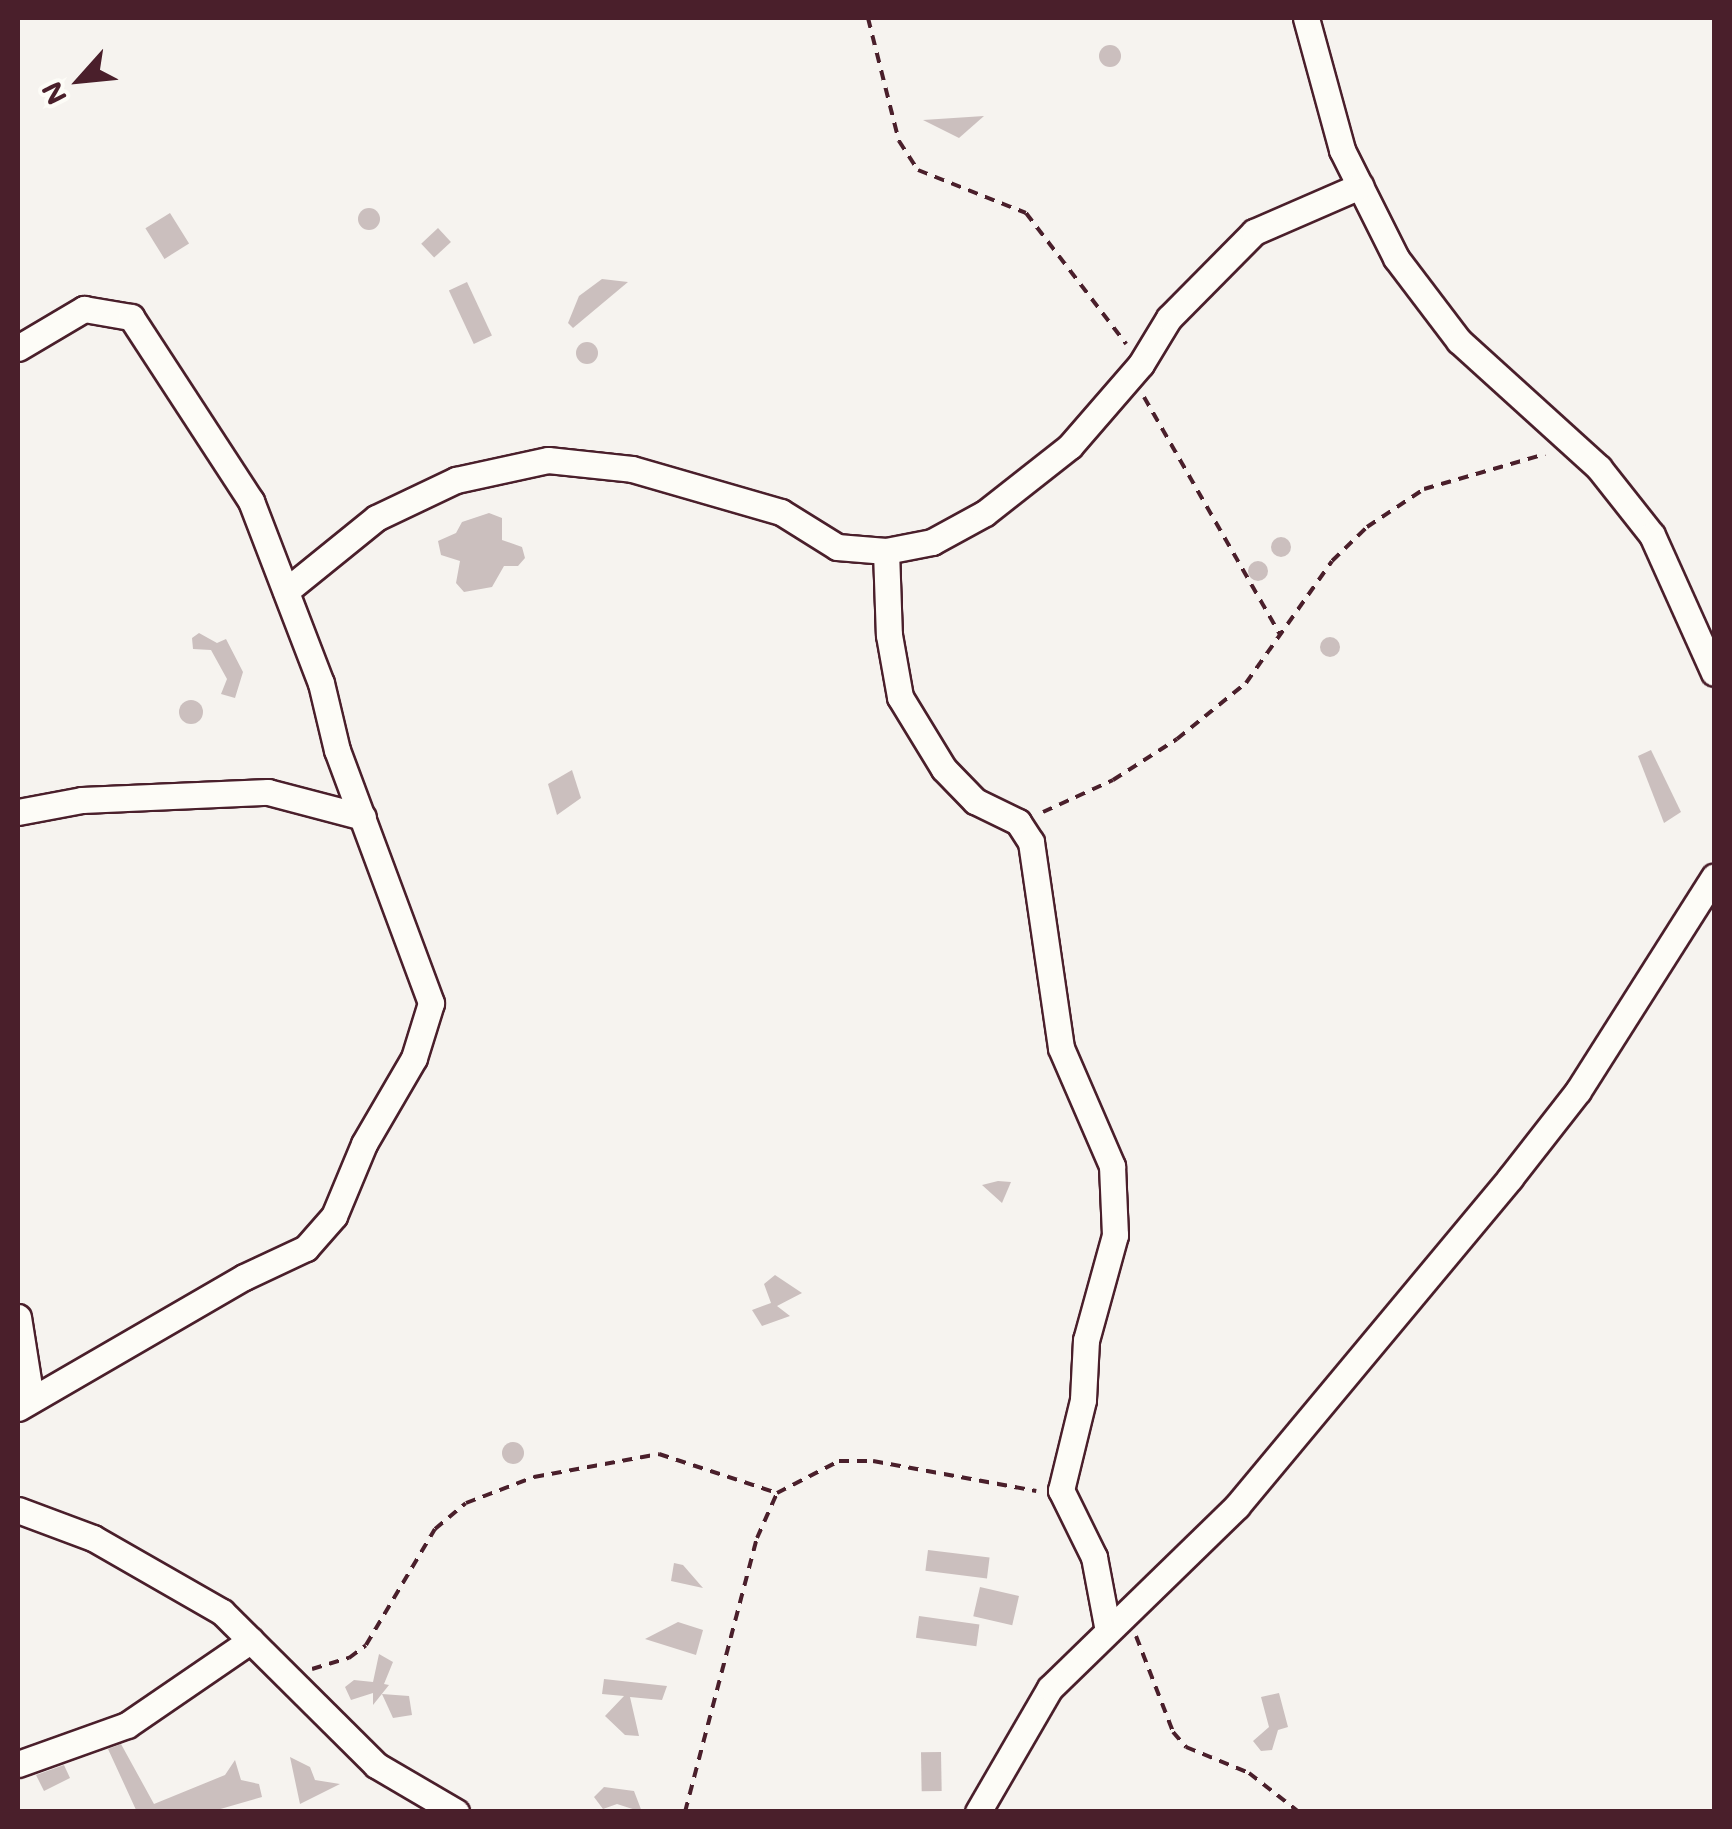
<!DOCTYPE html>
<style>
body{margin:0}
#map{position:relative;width:1732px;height:1829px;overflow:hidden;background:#f6f3ef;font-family:Mali,sans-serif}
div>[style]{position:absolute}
.building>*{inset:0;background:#cbbfbe;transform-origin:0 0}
.round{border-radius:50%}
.path>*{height:4px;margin-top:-2px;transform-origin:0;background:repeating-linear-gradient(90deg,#4a1f2b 0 10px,transparent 0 18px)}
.roads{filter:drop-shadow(2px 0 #4a1f2b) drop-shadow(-2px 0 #4a1f2b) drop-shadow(0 2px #4a1f2b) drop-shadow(0 -2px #4a1f2b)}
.minor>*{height:25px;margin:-12.5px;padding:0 12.5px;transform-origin:12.5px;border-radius:12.5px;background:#fdfcf7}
span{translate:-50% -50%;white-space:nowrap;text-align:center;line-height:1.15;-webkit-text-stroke:9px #fdfcf7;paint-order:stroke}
.frame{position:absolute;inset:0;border:20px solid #4a1f2b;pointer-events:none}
.north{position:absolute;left:30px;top:30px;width:100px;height:100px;-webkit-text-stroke:8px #fdfcf7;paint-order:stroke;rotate:243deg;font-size:28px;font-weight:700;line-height:40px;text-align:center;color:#4a1f2b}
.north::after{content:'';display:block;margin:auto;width:35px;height:45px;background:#4a1f2b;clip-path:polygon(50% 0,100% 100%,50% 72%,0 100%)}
</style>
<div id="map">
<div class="building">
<div class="round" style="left:1099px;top:45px;width:22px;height:22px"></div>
<div style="clip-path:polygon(984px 116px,959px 138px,923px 120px)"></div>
<div class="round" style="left:358px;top:208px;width:22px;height:22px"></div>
<div style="left:170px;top:213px;width:36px;height:29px;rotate:58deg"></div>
<div style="left:438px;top:228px;width:19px;height:23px;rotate:47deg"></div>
<div style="clip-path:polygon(602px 279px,628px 282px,573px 328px,568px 323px,579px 296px)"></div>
<div style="left:467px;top:282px;width:59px;height:20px;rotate:65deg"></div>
<div class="round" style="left:576px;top:342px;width:22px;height:22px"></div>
<div style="clip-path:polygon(489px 513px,502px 518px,502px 540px,522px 547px,525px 558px,518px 566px,504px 566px,492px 587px,464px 592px,456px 583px,460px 561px,441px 555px,438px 541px,456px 533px,462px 522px)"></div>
<div class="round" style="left:1271px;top:537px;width:20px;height:20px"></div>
<div class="round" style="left:1248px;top:561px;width:20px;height:20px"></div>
<div style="clip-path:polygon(199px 633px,217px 643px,226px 639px,243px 672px,235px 698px,221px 694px,227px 679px,211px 650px,193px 649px,192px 638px)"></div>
<div class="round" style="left:1320px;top:637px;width:20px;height:20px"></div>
<div class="round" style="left:179px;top:700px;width:24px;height:24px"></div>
<div style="clip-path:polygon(1651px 750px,1681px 812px,1664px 823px,1638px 756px)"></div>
<div style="clip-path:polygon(572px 770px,581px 798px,557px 815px,548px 784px)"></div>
<div style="clip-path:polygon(998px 1181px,1011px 1182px,1002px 1203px,982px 1185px)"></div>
<div style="clip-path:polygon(775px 1275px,802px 1293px,777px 1306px,790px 1316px,762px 1326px,752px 1310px,771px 1303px,764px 1284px)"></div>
<div class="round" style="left:502px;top:1442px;width:22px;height:22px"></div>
<div style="left:928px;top:1550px;width:62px;height:21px;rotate:7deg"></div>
<div style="clip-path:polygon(674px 1563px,683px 1565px,703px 1588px,671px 1581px)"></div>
<div style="left:980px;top:1587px;width:40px;height:30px;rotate:13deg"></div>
<div style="left:919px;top:1616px;width:61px;height:22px;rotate:8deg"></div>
<div style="clip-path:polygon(678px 1622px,703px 1630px,696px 1655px,645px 1639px)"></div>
<div style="clip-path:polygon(379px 1654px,393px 1662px,384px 1684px,389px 1685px,373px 1705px,373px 1693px,351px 1700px,345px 1687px,354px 1680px,373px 1682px)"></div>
<div style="clip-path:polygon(604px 1679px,667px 1686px,662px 1700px,630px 1697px,639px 1736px,625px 1735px,605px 1716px,624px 1696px,602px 1694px)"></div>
<div style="clip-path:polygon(1279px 1693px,1288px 1727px,1278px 1730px,1272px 1750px,1261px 1751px,1253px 1741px,1269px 1727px,1261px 1697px)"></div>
<div style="clip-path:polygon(382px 1694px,409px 1696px,412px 1715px,393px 1718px)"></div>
<div style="clip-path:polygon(121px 1744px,154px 1804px,225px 1775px,235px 1760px,241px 1780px,259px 1784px,262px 1797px,210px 1812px,137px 1812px,108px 1749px)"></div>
<div style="left:941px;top:1752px;width:39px;height:20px;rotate:89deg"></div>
<div style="clip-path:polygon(290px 1757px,310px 1767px,315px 1780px,340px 1784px,300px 1804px)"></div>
<div style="clip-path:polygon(64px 1765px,70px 1778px,44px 1791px,36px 1775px)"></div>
<div style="clip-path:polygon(604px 1787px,634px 1791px,642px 1812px,617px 1804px,603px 1809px,594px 1797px)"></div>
</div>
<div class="path">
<div style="left:868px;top:18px;width:127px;rotate:75.9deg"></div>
<div style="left:899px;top:141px;width:35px;rotate:57deg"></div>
<div style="left:918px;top:170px;width:116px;rotate:21.7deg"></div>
<div style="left:1026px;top:213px;width:165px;rotate:52.6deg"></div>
<div style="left:1144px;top:397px;width:275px;rotate:60.2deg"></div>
<div style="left:1043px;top:812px;width:77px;rotate:-24.6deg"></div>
<div style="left:1113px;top:780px;width:76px;rotate:-32.6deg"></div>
<div style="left:1177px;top:739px;width:89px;rotate:-39.1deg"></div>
<div style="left:1246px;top:683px;width:149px;rotate:-54.8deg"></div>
<div style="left:1332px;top:561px;width:49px;rotate:-44.2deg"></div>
<div style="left:1367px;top:527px;width:69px;rotate:-33.7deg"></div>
<div style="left:1424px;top:489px;width:126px;rotate:-16.1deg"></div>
<div style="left:1136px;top:1636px;width:103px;rotate:68.9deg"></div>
<div style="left:1173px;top:1732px;width:20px;rotate:49deg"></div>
<div style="left:1186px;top:1747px;width:68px;rotate:22.4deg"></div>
<div style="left:1249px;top:1773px;width:63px;rotate:38deg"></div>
<div style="left:312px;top:1669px;width:39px;rotate:-17deg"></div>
<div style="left:349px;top:1658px;width:21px;rotate:-37deg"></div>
<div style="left:366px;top:1645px;width:135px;rotate:-59.3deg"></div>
<div style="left:435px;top:1529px;width:40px;rotate:-40deg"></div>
<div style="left:466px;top:1503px;width:73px;rotate:-20.9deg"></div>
<div style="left:534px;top:1477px;width:127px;rotate:-10.4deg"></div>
<div style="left:659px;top:1454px;width:124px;rotate:18.3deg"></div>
<div style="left:685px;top:1812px;width:283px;rotate:-75.3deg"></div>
<div style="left:757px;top:1538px;width:49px;rotate:-66deg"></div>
<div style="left:777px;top:1493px;width:70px;rotate:-27.3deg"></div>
<div style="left:839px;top:1461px;width:34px"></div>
<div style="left:873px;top:1461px;width:166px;rotate:10.4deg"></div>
</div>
<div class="roads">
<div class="minor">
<div style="left:1306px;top:18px;width:137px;rotate:74.7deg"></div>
<div style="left:1342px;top:150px;width:121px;rotate:63.4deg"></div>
<div style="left:1396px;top:258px;width:104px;rotate:52.8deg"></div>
<div style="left:1459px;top:341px;width:189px;rotate:42.2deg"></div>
<div style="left:1599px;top:468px;width:85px;rotate:51.7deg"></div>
<div style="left:1652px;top:535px;width:151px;rotate:65.8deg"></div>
<div style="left:18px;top:348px;width:77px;rotate:-30.6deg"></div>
<div style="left:84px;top:309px;width:48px;rotate:9.7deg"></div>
<div style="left:131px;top:317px;width:220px;rotate:56.9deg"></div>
<div style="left:251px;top:501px;width:195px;rotate:69deg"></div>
<div style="left:321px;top:683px;width:69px;rotate:76.6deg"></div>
<div style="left:337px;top:750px;width:270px;rotate:69.6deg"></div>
<div style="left:431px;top:1003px;width:58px;rotate:107.2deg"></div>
<div style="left:414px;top:1058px;width:99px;rotate:120.2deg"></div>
<div style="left:364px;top:1144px;width:78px;rotate:112.6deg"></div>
<div style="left:334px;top:1216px;width:43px;rotate:131.2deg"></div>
<div style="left:306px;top:1248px;width:68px;rotate:154.9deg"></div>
<div style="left:244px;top:1277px;width:261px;rotate:149.9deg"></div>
<div style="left:886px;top:551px;width:84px;rotate:88deg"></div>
<div style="left:889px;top:635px;width:63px;rotate:79.9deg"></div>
<div style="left:900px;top:697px;width:84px;rotate:58.6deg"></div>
<div style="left:944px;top:769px;width:45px;rotate:45.9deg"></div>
<div style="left:975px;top:801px;width:48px;rotate:26deg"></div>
<div style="left:1018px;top:822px;width:24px;rotate:57deg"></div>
<div style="left:1031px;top:842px;width:208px;rotate:81.7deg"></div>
<div style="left:1061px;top:1048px;width:129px;rotate:66.6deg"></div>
<div style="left:1112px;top:1166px;width:69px;rotate:87.5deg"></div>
<div style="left:1115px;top:1235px;width:109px;rotate:105.4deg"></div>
<div style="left:1086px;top:1340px;width:60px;rotate:92.9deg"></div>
<div style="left:1083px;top:1400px;width:93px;rotate:103.7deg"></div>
<div style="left:1061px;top:1490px;width:75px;rotate:63.8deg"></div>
<div style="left:1094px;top:1557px;width:75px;rotate:79.3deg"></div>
<div style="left:286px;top:591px;width:116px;rotate:-39deg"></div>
<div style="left:376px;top:518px;width:89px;rotate:-25.4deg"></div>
<div style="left:456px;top:480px;width:94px;rotate:-12.3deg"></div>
<div style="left:548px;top:460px;width:84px;rotate:6.1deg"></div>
<div style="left:632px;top:469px;width:155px;rotate:16.1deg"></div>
<div style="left:781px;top:512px;width:66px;rotate:32deg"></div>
<div style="left:837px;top:547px;width:49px;rotate:4.7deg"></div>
<div style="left:886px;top:551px;width:47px;rotate:-11.1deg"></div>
<div style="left:932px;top:542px;width:60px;rotate:-28.7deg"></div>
<div style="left:985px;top:513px;width:108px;rotate:-38.2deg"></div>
<div style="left:1070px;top:446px;width:108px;rotate:-49.1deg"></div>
<div style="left:1141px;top:364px;width:54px;rotate:-58.7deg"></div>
<div style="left:1169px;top:318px;width:121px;rotate:-45.3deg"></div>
<div style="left:1254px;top:232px;width:116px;rotate:-23.5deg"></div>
<div style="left:18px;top:812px;width:65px;rotate:-10.6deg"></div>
<div style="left:82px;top:800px;width:186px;rotate:-2.5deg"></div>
<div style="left:268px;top:792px;width:98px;rotate:14.7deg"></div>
<div style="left:18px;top:1317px;width:83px;rotate:81deg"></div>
<div style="left:18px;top:1510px;width:80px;rotate:20.5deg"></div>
<div style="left:93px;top:1538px;width:149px;rotate:29.8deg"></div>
<div style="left:222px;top:1612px;width:217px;rotate:44.8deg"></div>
<div style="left:376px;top:1765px;width:93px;rotate:30.4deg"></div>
<div style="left:18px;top:1764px;width:116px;rotate:-19.7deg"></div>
<div style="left:127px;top:1725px;width:150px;rotate:-34.4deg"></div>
<div style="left:978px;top:1812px;width:143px;rotate:-59.9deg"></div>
<div style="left:1050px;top:1688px;width:261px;rotate:-44.2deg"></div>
<div style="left:1237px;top:1506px;width:427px;rotate:-50.2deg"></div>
<div style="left:1510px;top:1178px;width:110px;rotate:-52deg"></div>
<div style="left:1578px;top:1091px;width:254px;rotate:-57.6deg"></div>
</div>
</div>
<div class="frame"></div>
<div class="north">N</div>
</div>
